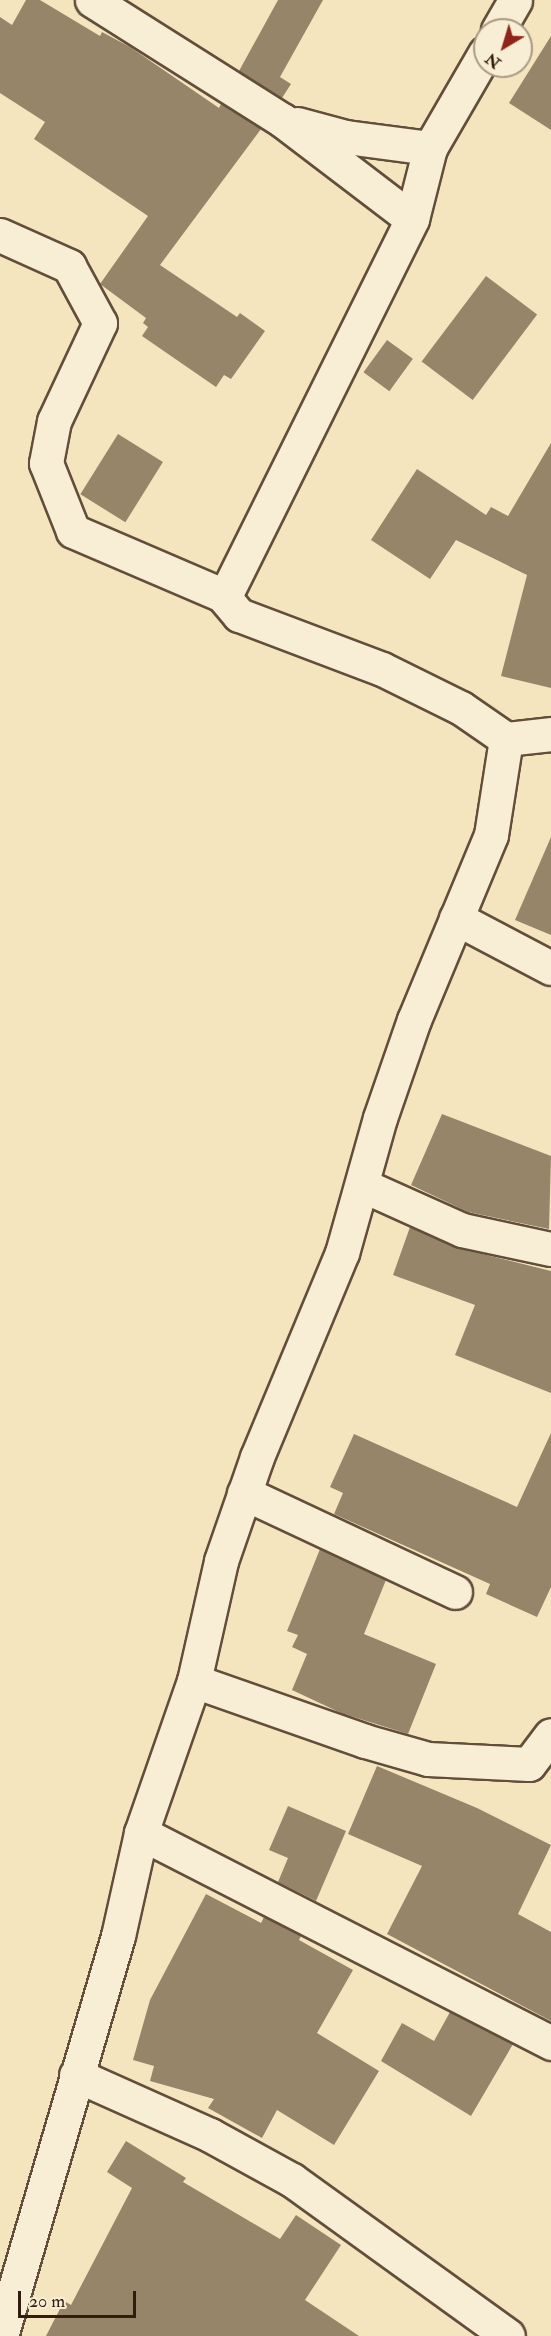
<!DOCTYPE html>
<style>
body{margin:0}
#map{position:relative;width:551px;height:2336px;overflow:hidden;background:#f4e5bf;font-family:"IM FELL Double Pica",serif}
div>[style]{position:absolute}
.building>*{inset:0;background:#97856a;transform-origin:0 0}
.roads{filter:drop-shadow(2px 0 #624e3a) drop-shadow(-2px 0 #624e3a) drop-shadow(0 2px #624e3a) drop-shadow(0 -2px #624e3a)}
.minor>*{height:33px;margin:-16.5px;padding:0 16.5px;transform-origin:16.5px;border-radius:16.5px;background:#f8eed5}
span{translate:-50% -50%;white-space:nowrap;text-align:center;line-height:1.15;-webkit-text-stroke:5px #f8eed5;paint-order:stroke}
.north{position:absolute;left:473px;top:18px;width:60px;height:60px;box-sizing:border-box;background:#f8eed5;border:2px solid #a99a85;border-radius:50%;rotate:218deg;font-size:16px;font-weight:700;line-height:24px;text-align:center;color:#321c0d}
.north::after{content:'';display:block;margin:auto;width:21px;height:27px;background:#8f2418;clip-path:polygon(50% 0,100% 100%,50% 72%,0 100%)}
.scale{position:absolute;left:18px;top:2291px;width:118px;height:27px;box-sizing:border-box;border:3px solid #321c0d;border-top:0;padding-left:8px;font-size:18px;line-height:21px;white-space:nowrap;color:#321c0d;-webkit-text-stroke:4px #f8eed5;paint-order:stroke}
</style>
<div id="map">
<div class="building">
<div style="clip-path:polygon(26px 0,40px 0,100px 36px,102px 32px,130px 47px,219px 108px,221px 104px,261px 129px,160px 265px,237px 317px,240px 313px,265px 331px,231px 379px,224px 375px,216px 387px,142px 336px,148px 327px,143px 323px,146px 318px,100px 284px,148px 216px,34px 139px,45px 122px,0 93px,0 17px,12px 25px)"></div>
<div style="clip-path:polygon(278px 0,323px 0,280px 77px,291px 84px,282px 98px,239px 71px)"></div>
<div style="clip-path:polygon(551px 36px,551px 130px,509px 103px)"></div>
<div style="left:486px;top:276px;width:64px;height:107px;rotate:37deg"></div>
<div style="left:387px;top:340px;width:32px;height:40px;rotate:36deg"></div>
<div style="left:118px;top:434px;width:53px;height:71px;rotate:32deg"></div>
<div style="clip-path:polygon(551px 443px,551px 688px,501px 676px,527px 575px,456px 540px,430px 579px,371px 540px,417px 469px,486px 515px,491px 507px,508px 516px)"></div>
<div style="clip-path:polygon(551px 837px,551px 935px,515px 920px)"></div>
<div style="clip-path:polygon(442px 1114px,551px 1156px,549px 1229px,468px 1212px,411px 1185px)"></div>
<div style="clip-path:polygon(410px 1227px,458px 1248px,551px 1271px,551px 1393px,455px 1355px,475px 1305px,393px 1275px)"></div>
<div style="clip-path:polygon(551px 1433px,551px 1587px,537px 1617px,486px 1594px,490px 1584px,334px 1514px,343px 1493px,330px 1487px,354px 1434px,517px 1507px)"></div>
<div style="clip-path:polygon(320px 1549px,386px 1580px,364px 1634px,436px 1664px,408px 1734px,341px 1713px,292px 1690px,307px 1654px,292px 1647px,298px 1635px,287px 1631px)"></div>
<div style="clip-path:polygon(377px 1766px,477px 1808px,551px 1845px,518px 1914px,551px 1932px,551px 2021px,387px 1934px,422px 1866px,348px 1834px)"></div>
<div style="clip-path:polygon(288px 1806px,346px 1831px,316px 1901px,278px 1882px,288px 1858px,269px 1850px)"></div>
<div style="clip-path:polygon(206px 1894px,261px 1923px,264px 1917px,301px 1936px,299px 1940px,353px 1970px,317px 2033px,379px 2071px,334px 2145px,277px 2110px,262px 2138px,208px 2108px,214px 2099px,150px 2081px,154px 2066px,133px 2060px,150px 2000px)"></div>
<div style="clip-path:polygon(450px 2012px,513px 2044px,471px 2116px,381px 2061px,402px 2023px,434px 2041px)"></div>
<div style="clip-path:polygon(126px 2141px,186px 2178px,183px 2182px,280px 2239px,296px 2215px,341px 2245px,305px 2300px,359px 2336px,46px 2336px,64px 2301px,71px 2305px,132px 2188px,107px 2172px)"></div>
</div>
<div class="roads">
<div class="minor">
<div style="left:92px;top:0;width:225px;rotate:32.3deg"></div>
<div style="left:282px;top:120px;width:163px;rotate:37.3deg"></div>
<div style="left:498px;top:30px;width:34px;rotate:-60deg"></div>
<div style="left:297px;top:124px;width:51px;rotate:14.9deg"></div>
<div style="left:346px;top:137px;width:85px;rotate:7.5deg"></div>
<div style="left:0;top:235px;width:76px;rotate:24.2deg"></div>
<div style="left:69px;top:266px;width:65px;rotate:61.5deg"></div>
<div style="left:100px;top:323px;width:108px;rotate:115.1deg"></div>
<div style="left:54px;top:421px;width:43px;rotate:100.8deg"></div>
<div style="left:46px;top:463px;width:73px;rotate:68.3deg"></div>
<div style="left:73px;top:531px;width:162px;rotate:23.2deg"></div>
<div style="left:506px;top:739px;width:45px;rotate:-6.3deg"></div>
<div style="left:456px;top:918px;width:107px;rotate:27.8deg"></div>
<div style="left:362px;top:1185px;width:110px;rotate:24.2deg"></div>
<div style="left:462px;top:1230px;width:91px;rotate:12.1deg"></div>
<div style="left:244px;top:1493px;width:233px;rotate:25.1deg"></div>
<div style="left:194px;top:1681px;width:181px;rotate:19.3deg"></div>
<div style="left:365px;top:1741px;width:66px;rotate:15.9deg"></div>
<div style="left:428px;top:1759px;width:101px;rotate:2.8deg"></div>
<div style="left:529px;top:1764px;width:36px;rotate:-53deg"></div>
<div style="left:141px;top:1833px;width:461px;rotate:27.1deg"></div>
<div style="left:76px;top:2075px;width:147px;rotate:24.1deg"></div>
<div style="left:210px;top:2135px;width:94px;rotate:28.8deg"></div>
<div style="left:292px;top:2180px;width:266px;rotate:35.8deg"></div>
<div style="left:1px;top:2336px;width:417px;rotate:-73.7deg"></div>
<div style="left:118px;top:1936px;width:106px;rotate:-77.4deg"></div>
<div style="left:141px;top:1833px;width:161px;rotate:-70.8deg"></div>
<div style="left:194px;top:1681px;width:123px;rotate:-77.3deg"></div>
<div style="left:221px;top:1561px;width:110px;rotate:-70.9deg"></div>
<div style="left:257px;top:1457px;width:221px;rotate:-67.4deg"></div>
<div style="left:342px;top:1253px;width:140px;rotate:-74.3deg"></div>
<div style="left:380px;top:1118px;width:104px;rotate:-70.9deg"></div>
<div style="left:414px;top:1020px;width:200px;rotate:-67.4deg"></div>
<div style="left:491px;top:835px;width:97px;rotate:-81.1deg"></div>
<div style="left:506px;top:739px;width:55px;rotate:-145.4deg"></div>
<div style="left:461px;top:708px;width:88px;rotate:-153.7deg"></div>
<div style="left:382px;top:669px;width:153px;rotate:-159.3deg"></div>
<div style="left:239px;top:615px;width:26px;rotate:-130deg"></div>
<div style="left:222px;top:595px;width:4px;rotate:-14deg"></div>
<div style="left:226px;top:594px;width:419px;rotate:-63.6deg"></div>
<div style="left:412px;top:219px;width:73px;rotate:-75.8deg"></div>
<div style="left:430px;top:148px;width:110px;rotate:-59.9deg"></div>
</div>
</div>
<div class="north">N</div>
<div class="scale">20 m</div>
</div>
